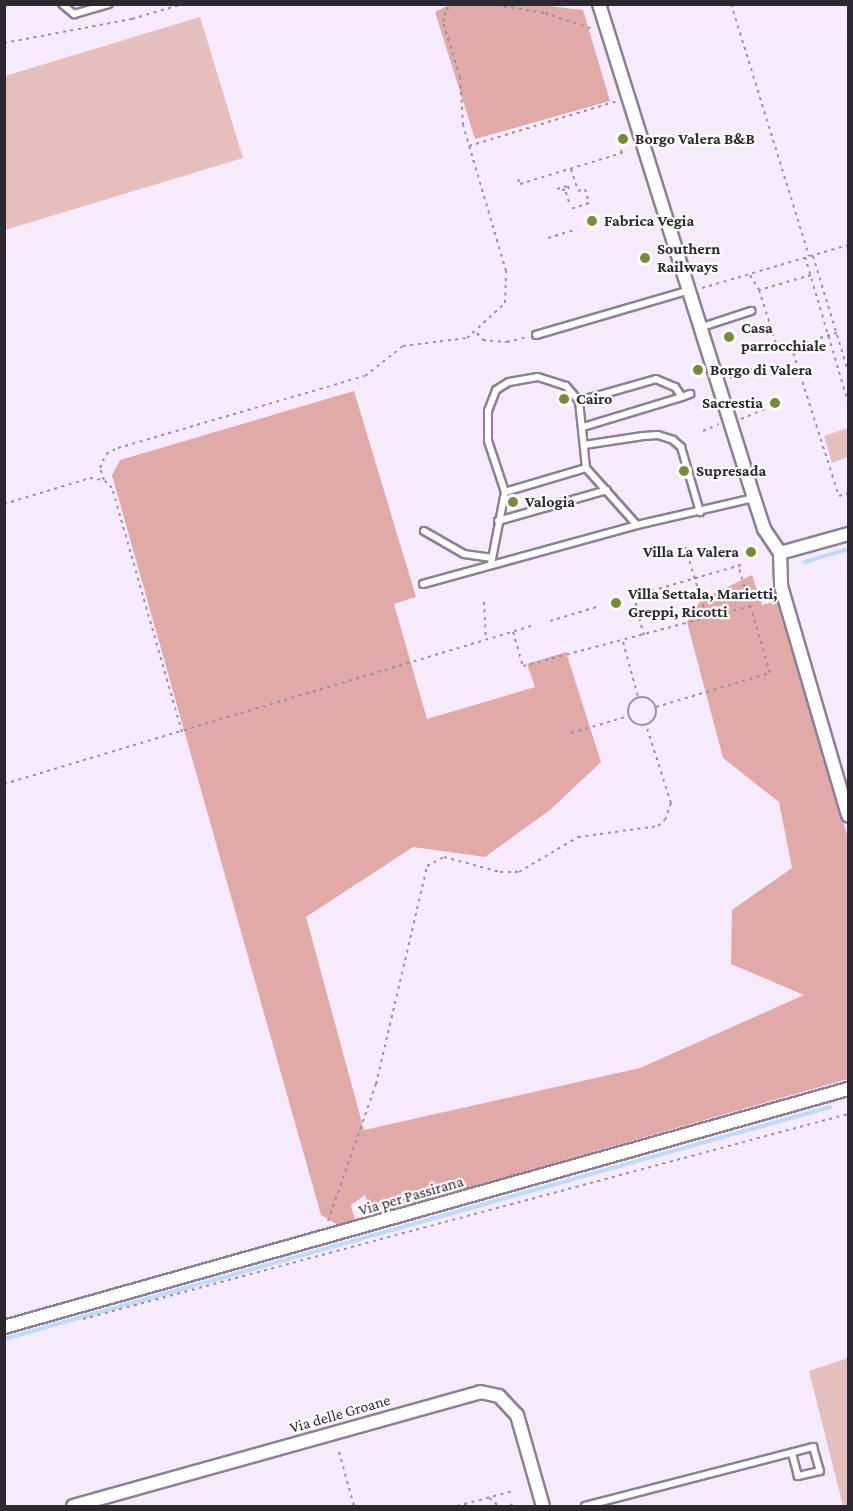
<!DOCTYPE html>
<style>
body{margin:0}
#map{position:relative;width:853px;height:1511px;overflow:hidden;background:#f6eafc;font-family:"Crimson Pro",serif}
div>[style]{position:absolute}
.green>*{inset:0;background:#e4bfbe}
.forest>*{inset:0;background:#e1aaa9}
.stream>*{height:4px;margin:-2px;padding:0 2px;transform-origin:2px;border-radius:2px;background:#bedcf9}
.path>*{height:2px;margin-top:-1px;transform-origin:0;background:repeating-linear-gradient(90deg,#9b92a0 0 3px,transparent 0 7.5px)}
.path>.ring{margin:-1px;padding:0;box-sizing:content-box;background:none;border:2px solid #9b92a0;border-radius:50%}
.roads{filter:drop-shadow(2px 0 #8d8094) drop-shadow(-2px 0 #8d8094) drop-shadow(0 2px #8d8094) drop-shadow(0 -2px #8d8094)}
.lane>*{height:6px;margin:-3px;padding:0 3px;transform-origin:3px;border-radius:3px;background:#fff}
.street>*{height:12px;margin:-6px;padding:0 6px;transform-origin:6px;border-radius:6px;background:#fff}
.dots>*{width:16px;height:16px;translate:-50% -50%;box-sizing:border-box;border:3px solid #fff;border-radius:50%}
span{translate:-50% -50%;white-space:nowrap;text-align:center;line-height:1.15;-webkit-text-stroke:4.5px #fff;paint-order:stroke}
.poi-label{font-size:16px;color:#2d2830;font-weight:700}
.left{translate:0 -50%;text-align:left}
.right{translate:-100% -50%;text-align:right}
.street-label{font-size:16px;color:#2d2830}
.frame{position:absolute;inset:0;border:6px solid #2d2830;pointer-events:none}
</style>
<div id="map">
<div class="green">
<div style="clip-path:polygon(200px 17px,243px 158px,5px 230px,5px 76px)"></div>
<div style="clip-path:polygon(848px 428px,848px 457px,832px 463px,824px 436px)"></div>
<div style="clip-path:polygon(848px 1358px,848px 1506px,843px 1506px,809px 1371px)"></div>
</div>
<div class="forest">
<div style="clip-path:polygon(451px 4px,532px 4px,583px 10px,610px 101px,475px 139px,435px 12px)"></div>
<div style="clip-path:polygon(354px 391px,416px 597px,394px 604px,427px 719px,535px 687px,527px 664px,566px 652px,601px 762px,550px 810px,485px 857px,413px 847px,306px 917px,364px 1130px,640px 1068px,804px 995px,731px 964px,732px 910px,792px 868px,779px 802px,723px 758px,687px 622px,701px 600px,752px 575px,762px 605px,779px 600px,848px 838px,848px 1079px,372px 1215px,365px 1195px,351px 1205px,355px 1220px,338px 1225px,321px 1215px,112px 475px,120px 460px)"></div>
</div>
<div class="stream">
<div style="left:805px;top:562px;width:45px;rotate:-16.8deg"></div>
<div style="left:4px;top:1339px;width:858px;rotate:-15.69deg"></div>
</div>
<div class="path">
<div style="left:489px;top:4px;width:57px;rotate:9.1deg"></div>
<div style="left:545px;top:13px;width:51px;rotate:18.4deg"></div>
<div style="left:731px;top:4px;width:264px;rotate:72.8deg"></div>
<div style="left:4px;top:43px;width:130px;rotate:-10.6deg"></div>
<div style="left:132px;top:19px;width:53px;rotate:-16.4deg"></div>
<div style="left:469px;top:146px;width:155px;rotate:-16.9deg"></div>
<div style="left:571px;top:169px;width:23px;rotate:72deg"></div>
<div style="left:578px;top:191px;width:7px;rotate:-16deg"></div>
<div style="left:585px;top:189px;width:15px;rotate:74deg"></div>
<div style="left:589px;top:203px;width:19px;rotate:162deg"></div>
<div style="left:518px;top:179px;width:5px;rotate:68deg"></div>
<div style="left:520px;top:184px;width:107px;rotate:-16.9deg"></div>
<div style="left:622px;top:153px;width:5px;rotate:-112deg"></div>
<div style="left:569px;top:202px;width:13px;rotate:-108deg"></div>
<div style="left:565px;top:190px;width:8px;rotate:-173deg"></div>
<div style="left:557px;top:189px;width:11px;rotate:-15deg"></div>
<div style="left:568px;top:186px;width:4px;rotate:76deg"></div>
<div style="left:548px;top:238px;width:30px;rotate:-17deg"></div>
<div style="left:813px;top:256px;width:120px;rotate:73.1deg"></div>
<div style="left:805px;top:257px;width:151px;rotate:73.5deg"></div>
<div style="left:750px;top:275px;width:17px;rotate:59deg"></div>
<div style="left:811px;top:275px;width:54px;rotate:163.9deg"></div>
<div style="left:759px;top:290px;width:63px;rotate:72.4deg"></div>
<div style="left:778px;top:350px;width:14px;rotate:-17deg"></div>
<div style="left:791px;top:346px;width:157px;rotate:72.3deg"></div>
<div style="left:839px;top:496px;width:9px;rotate:-18deg"></div>
<div style="left:702px;top:288px;width:152px;rotate:-16.4deg"></div>
<div style="left:477px;top:333px;width:9px;rotate:49deg"></div>
<div style="left:483px;top:340px;width:24px;rotate:5deg"></div>
<div style="left:507px;top:342px;width:21px;rotate:-14deg"></div>
<div style="left:791px;top:346px;width:48px;rotate:-15.8deg"></div>
<div style="left:730px;top:378px;width:24px;rotate:-22deg"></div>
<div style="left:741px;top:419px;width:33px;rotate:-23deg"></div>
<div style="left:703px;top:431px;width:17px;rotate:-24deg"></div>
<div style="left:4px;top:504px;width:90px;rotate:-16.8deg"></div>
<div style="left:90px;top:478px;width:13px;rotate:9deg"></div>
<div style="left:685px;top:547px;width:74px;rotate:72.8deg"></div>
<div style="left:634px;top:596px;width:41px;rotate:76deg"></div>
<div style="left:630px;top:597px;width:119px;rotate:-16.1deg"></div>
<div style="left:484px;top:602px;width:38px;rotate:87deg"></div>
<div style="left:550px;top:621px;width:52px;rotate:-16.7deg"></div>
<div style="left:513px;top:632px;width:35px;rotate:74deg"></div>
<div style="left:523px;top:666px;width:235px;rotate:-14.8deg"></div>
<div style="left:623px;top:642px;width:57px;rotate:74.7deg"></div>
<div class="ring" style="left:628px;top:697px;width:26px;height:26px"></div>
<div style="left:656px;top:707px;width:119px;rotate:-16.6deg"></div>
<div style="left:770px;top:673px;width:113px;rotate:-106.5deg"></div>
<div style="left:182px;top:732px;width:254px;rotate:-106deg"></div>
<div style="left:112px;top:488px;width:11px;rotate:-135deg"></div>
<div style="left:104px;top:480px;width:13px;rotate:-108deg"></div>
<div style="left:100px;top:468px;width:15px;rotate:-67deg"></div>
<div style="left:106px;top:454px;width:13px;rotate:-27deg"></div>
<div style="left:118px;top:448px;width:257px;rotate:-16.3deg"></div>
<div style="left:365px;top:376px;width:48px;rotate:-38.3deg"></div>
<div style="left:403px;top:346px;width:64px;rotate:-7.1deg"></div>
<div style="left:467px;top:338px;width:52px;rotate:-42.6deg"></div>
<div style="left:505px;top:303px;width:32px;rotate:-88deg"></div>
<div style="left:506px;top:271px;width:152px;rotate:-106.4deg"></div>
<div style="left:463px;top:125px;width:48px;rotate:-93.6deg"></div>
<div style="left:460px;top:77px;width:58px;rotate:-107.2deg"></div>
<div style="left:443px;top:22px;width:12px;rotate:-76deg"></div>
<div style="left:446px;top:10px;width:9px;rotate:-41deg"></div>
<div style="left:571px;top:733px;width:60px;rotate:-16.3deg"></div>
<div style="left:4px;top:784px;width:554px;rotate:-16.67deg"></div>
<div style="left:328px;top:1221px;width:145px;rotate:-70.7deg"></div>
<div style="left:376px;top:1084px;width:224px;rotate:-76.8deg"></div>
<div style="left:427px;top:866px;width:19px;rotate:-28deg"></div>
<div style="left:444px;top:857px;width:58px;rotate:15deg"></div>
<div style="left:500px;top:872px;width:19px"></div>
<div style="left:519px;top:872px;width:69px;rotate:-30.7deg"></div>
<div style="left:578px;top:837px;width:81px;rotate:-7.8deg"></div>
<div style="left:658px;top:826px;width:9px;rotate:-41deg"></div>
<div style="left:665px;top:820px;width:18px;rotate:-71deg"></div>
<div style="left:671px;top:803px;width:82px;rotate:-107.8deg"></div>
<div style="left:83px;top:1319px;width:792px;rotate:-15deg"></div>
<div style="left:339px;top:1452px;width:56px;rotate:74.5deg"></div>
<div style="left:489px;top:1498px;width:13px;rotate:39deg"></div>
<div style="left:457px;top:1506px;width:58px;rotate:-15deg"></div>
<div style="left:510px;top:1506px;width:3px;rotate:-45deg"></div>
</div>
<div class="roads">
<div class="lane">
<div style="left:62px;top:4px;width:16px;rotate:40deg"></div>
<div style="left:74px;top:14px;width:36px;rotate:-16deg"></div>
<div style="left:702px;top:327px;width:52px;rotate:-18.1deg"></div>
<div style="left:536px;top:335px;width:160px;rotate:-16.3deg"></div>
<div style="left:579px;top:401px;width:67px;rotate:84deg"></div>
<div style="left:586px;top:468px;width:76px;rotate:48.2deg"></div>
<div style="left:583px;top:427px;width:103px;rotate:-16.9deg"></div>
<div style="left:584px;top:445px;width:60px;rotate:-8.7deg"></div>
<div style="left:643px;top:436px;width:15px;rotate:-4deg"></div>
<div style="left:658px;top:435px;width:16px;rotate:18deg"></div>
<div style="left:673px;top:440px;width:11px;rotate:41deg"></div>
<div style="left:681px;top:447px;width:68px;rotate:73.7deg"></div>
<div style="left:505px;top:492px;width:84px;rotate:-16.5deg"></div>
<div style="left:498px;top:521px;width:113px;rotate:-15.9deg"></div>
<div style="left:424px;top:531px;width:46px;rotate:29.9deg"></div>
<div style="left:464px;top:554px;width:27px;rotate:8deg"></div>
<div style="left:491px;top:564px;width:73px;rotate:-79deg"></div>
<div style="left:505px;top:492px;width:54px;rotate:-108.4deg"></div>
<div style="left:488px;top:441px;width:30px;rotate:-90deg"></div>
<div style="left:488px;top:411px;width:22px;rotate:-69deg"></div>
<div style="left:496px;top:390px;width:15px;rotate:-32deg"></div>
<div style="left:509px;top:382px;width:29px;rotate:-10deg"></div>
<div style="left:538px;top:377px;width:29px;rotate:18deg"></div>
<div style="left:566px;top:386px;width:20px;rotate:49deg"></div>
<div style="left:579px;top:401px;width:80px;rotate:-15.9deg"></div>
<div style="left:656px;top:379px;width:21px;rotate:23deg"></div>
<div style="left:675px;top:387px;width:12px;rotate:55deg"></div>
<div style="left:682px;top:397px;width:9px;rotate:-21deg"></div>
<div style="left:423px;top:584px;width:222px;rotate:-15.4deg"></div>
<div style="left:637px;top:525px;width:120px;rotate:-13deg"></div>
<div style="left:585px;top:1506px;width:236px;rotate:-14.5deg"></div>
<div style="left:813px;top:1447px;width:25px;rotate:74deg"></div>
<div style="left:820px;top:1471px;width:23px;rotate:167deg"></div>
<div style="left:798px;top:1476px;width:24px;rotate:-105deg"></div>
</div>
<div class="street">
<div style="left:599px;top:4px;width:518px;rotate:72.58deg"></div>
<div style="left:754px;top:498px;width:33px;rotate:72deg"></div>
<div style="left:764px;top:529px;width:29px;rotate:56deg"></div>
<div style="left:780px;top:553px;width:33px;rotate:88deg"></div>
<div style="left:781px;top:586px;width:239px;rotate:73.7deg"></div>
<div style="left:780px;top:553px;width:71px;rotate:-15.6deg"></div>
<div style="left:4px;top:1327px;width:877px;rotate:-15.75deg"></div>
<div style="left:73px;top:1506px;width:423px;rotate:-15.6deg"></div>
<div style="left:480px;top:1392px;width:19px;rotate:12deg"></div>
<div style="left:499px;top:1396px;width:26px;rotate:47deg"></div>
<div style="left:517px;top:1415px;width:95px;rotate:74.1deg"></div>
</div>
</div>
<div class="dots">
<div style="left:623px;top:139px;background:#798938"></div>
<div style="left:592px;top:221px;background:#798938"></div>
<div style="left:645px;top:258px;background:#798938"></div>
<div style="left:729px;top:337px;background:#798938"></div>
<div style="left:698px;top:370px;background:#798938"></div>
<div style="left:564px;top:399px;background:#798938"></div>
<div style="left:775px;top:403px;background:#798938"></div>
<div style="left:684px;top:471px;background:#798938"></div>
<div style="left:513px;top:502px;background:#798938"></div>
<div style="left:751px;top:552px;background:#798938"></div>
<div style="left:616px;top:603px;background:#798938"></div>
</div>
<div class="poi-label">
<span class="left" style="left:635px;top:139px">Borgo Valera B&amp;B</span>
<span class="left" style="left:604px;top:221px">Fabrica Vegia</span>
<span class="left" style="left:657px;top:258px">Southern<br>Railways</span>
<span class="left" style="left:741px;top:337px">Casa<br>parrocchiale</span>
<span class="left" style="left:710px;top:370px">Borgo di Valera</span>
<span class="left" style="left:576px;top:399px">Cairo</span>
<span class="right" style="left:763px;top:403px">Sacrestia</span>
<span class="left" style="left:696px;top:471px">Supresada</span>
<span class="left" style="left:525px;top:502px">Valogia</span>
<span class="right" style="left:739px;top:552px">Villa La Valera</span>
<span class="left" style="left:628px;top:603px">Villa Settala, Marietti,<br>Greppi, Ricotti</span>
</div>
<div class="street-label">
<span style="left:411px;top:1196px;rotate:-16deg">Via per Passirana</span>
<span style="left:340px;top:1414px;rotate:-16deg">Via delle Groane</span>
</div>
<div class="frame"></div>
</div>
